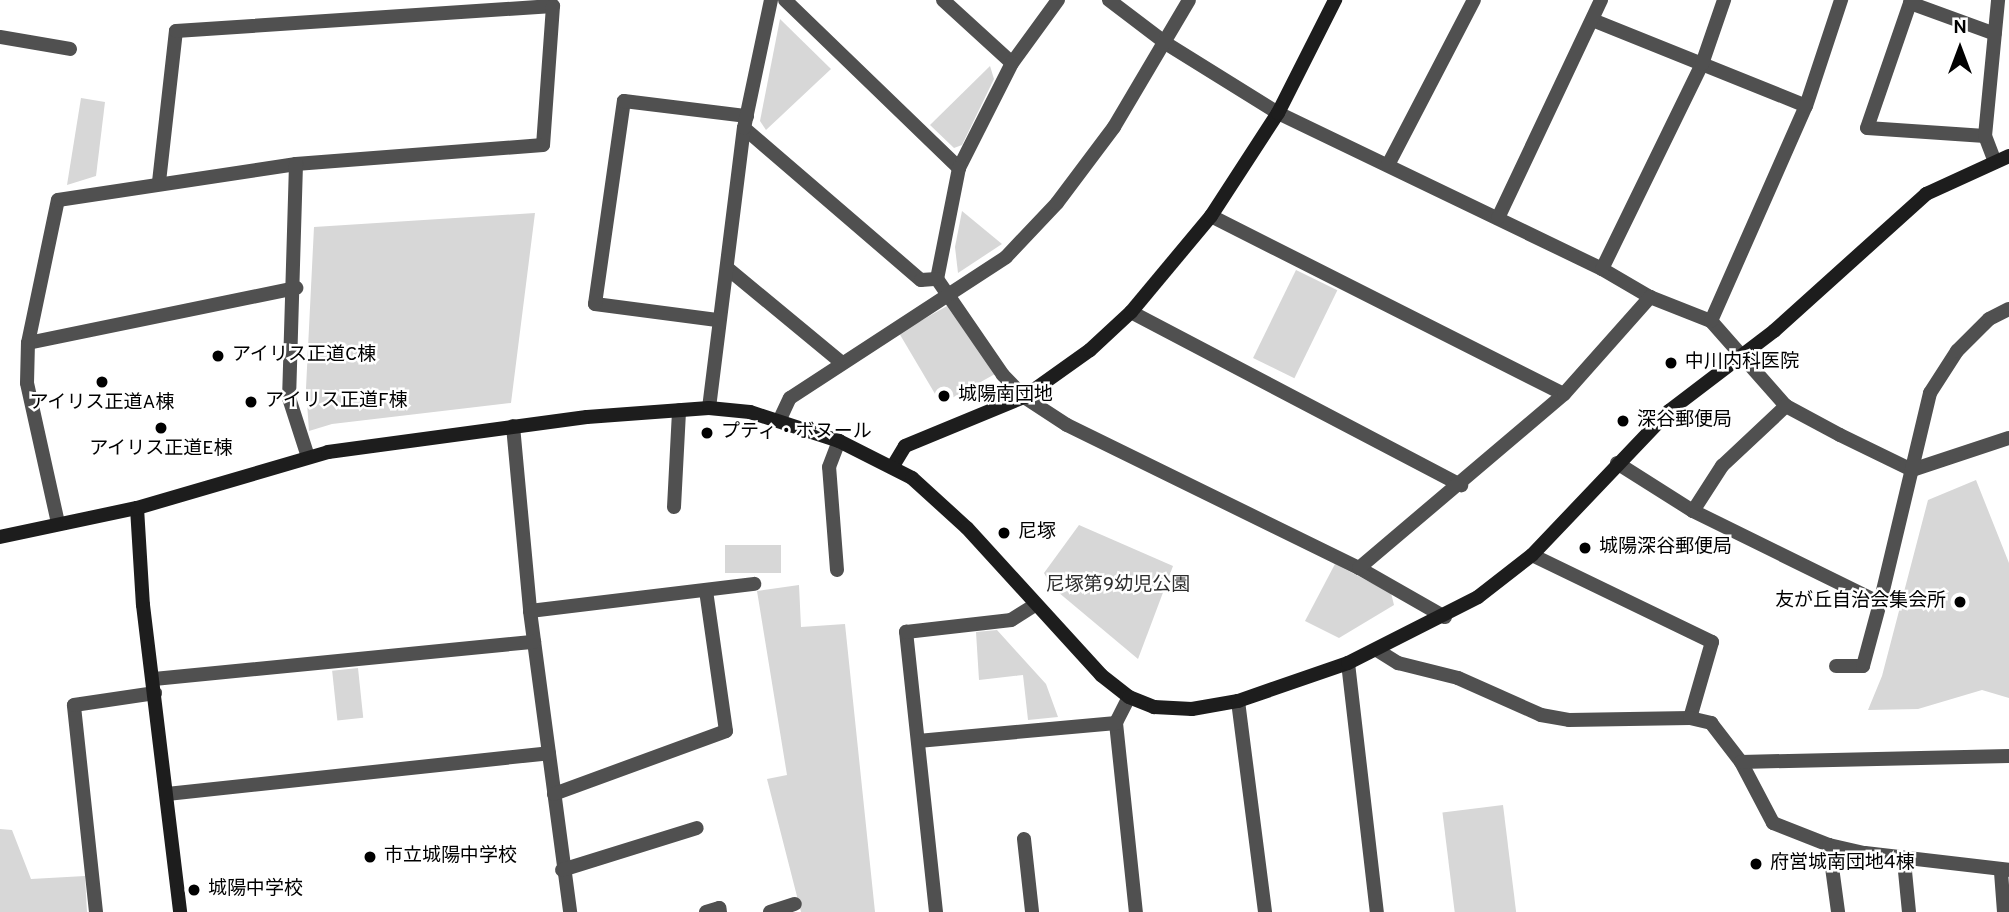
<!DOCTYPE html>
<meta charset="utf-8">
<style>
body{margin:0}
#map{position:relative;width:2009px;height:912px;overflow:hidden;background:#fff;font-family:Overpass,"Noto Sans JP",sans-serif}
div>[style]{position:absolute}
.green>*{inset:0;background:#d7d7d7;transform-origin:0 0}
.street>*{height:14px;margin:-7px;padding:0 7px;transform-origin:7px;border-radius:7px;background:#505050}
.secondary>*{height:14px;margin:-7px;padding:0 7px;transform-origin:7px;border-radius:7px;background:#1d1d1d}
.dots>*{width:19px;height:19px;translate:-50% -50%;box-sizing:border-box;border:4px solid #fff;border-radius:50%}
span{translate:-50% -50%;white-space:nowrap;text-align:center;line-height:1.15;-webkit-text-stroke:5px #fff;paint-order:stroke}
.poi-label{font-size:19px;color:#000}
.left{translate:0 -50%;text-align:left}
.right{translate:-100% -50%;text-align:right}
.park-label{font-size:19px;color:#2e2e2e}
.north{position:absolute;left:1925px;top:14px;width:70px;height:70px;-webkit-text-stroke:5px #fff;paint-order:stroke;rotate:0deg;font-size:19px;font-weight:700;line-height:28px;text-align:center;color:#000}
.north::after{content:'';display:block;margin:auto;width:24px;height:32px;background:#000;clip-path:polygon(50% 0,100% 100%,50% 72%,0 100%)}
</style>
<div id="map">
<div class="green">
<div style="clip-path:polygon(780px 19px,831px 69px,766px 130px,760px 121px)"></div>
<div style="clip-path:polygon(990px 66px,994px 79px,962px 145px,954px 148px,930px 125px)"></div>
<div style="clip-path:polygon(81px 98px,105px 102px,96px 176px,67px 185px)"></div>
<div style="clip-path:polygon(962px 211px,1002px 244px,958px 273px,955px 247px)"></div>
<div style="clip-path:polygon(535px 213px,511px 403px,332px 424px,309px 431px,306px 388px,314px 227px)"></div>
<div style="left:1296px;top:270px;width:46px;height:98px;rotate:26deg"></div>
<div style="clip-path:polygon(947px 306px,995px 374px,941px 404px,899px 333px)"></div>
<div style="clip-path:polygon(1976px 480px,2009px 563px,2009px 698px,1982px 690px,1918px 709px,1868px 710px,1882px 676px,1928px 500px)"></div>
<div style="clip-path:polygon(1079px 525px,1173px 566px,1138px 659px,1052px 587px,1044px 573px)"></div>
<div style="left:781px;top:545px;width:28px;height:56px;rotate:90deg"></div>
<div style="clip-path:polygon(1335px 564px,1391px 593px,1394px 605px,1339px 638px,1305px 621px)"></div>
<div style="clip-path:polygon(799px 585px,801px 627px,845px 624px,875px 912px,801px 912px,767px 779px,787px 775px,757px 591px)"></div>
<div style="clip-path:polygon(997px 630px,1046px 684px,1058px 717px,1028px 720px,1023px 675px,979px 680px,976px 632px)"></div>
<div style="left:358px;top:668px;width:50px;height:26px;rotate:84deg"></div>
<div style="left:1503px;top:805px;width:108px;height:61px;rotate:83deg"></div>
<div style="clip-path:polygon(0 829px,12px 830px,31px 879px,85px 876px,87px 912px,0 912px)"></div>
</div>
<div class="street">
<div style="left:785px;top:0;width:242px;rotate:44deg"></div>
<div style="left:943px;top:0;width:93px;rotate:42.4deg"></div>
<div style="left:1058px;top:0;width:78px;rotate:126.1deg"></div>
<div style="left:1012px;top:63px;width:118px;rotate:116.8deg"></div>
<div style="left:959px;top:168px;width:113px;rotate:101.2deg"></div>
<div style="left:937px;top:279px;width:116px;rotate:55.5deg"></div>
<div style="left:1003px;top:375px;width:30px;rotate:46deg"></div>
<div style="left:1024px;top:397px;width:51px;rotate:33.1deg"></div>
<div style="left:1067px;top:425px;width:325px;rotate:26.1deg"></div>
<div style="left:1359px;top:568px;width:99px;rotate:29.7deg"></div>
<div style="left:1109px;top:0;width:73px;rotate:37.2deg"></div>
<div style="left:1167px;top:44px;width:131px;rotate:31.9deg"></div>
<div style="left:1278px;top:113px;width:360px;rotate:25.7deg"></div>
<div style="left:1602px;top:269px;width:56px;rotate:30.3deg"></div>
<div style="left:1650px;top:297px;width:66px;rotate:21.5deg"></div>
<div style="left:1711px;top:321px;width:113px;rotate:48.6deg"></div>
<div style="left:1786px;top:406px;width:61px;rotate:28.2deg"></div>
<div style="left:1840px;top:435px;width:80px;rotate:25.9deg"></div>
<div style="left:1912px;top:470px;width:102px;rotate:-18.3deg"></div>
<div style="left:1595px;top:21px;width:227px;rotate:21.9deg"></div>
<div style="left:0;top:37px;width:71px;rotate:9.7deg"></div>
<div style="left:744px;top:128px;width:233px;rotate:40.7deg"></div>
<div style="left:921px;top:280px;width:16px;rotate:-4deg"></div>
<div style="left:1985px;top:136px;width:118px;rotate:-176.1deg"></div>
<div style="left:1867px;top:128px;width:132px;rotate:-71deg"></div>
<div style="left:1910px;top:3px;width:90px;rotate:20deg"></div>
<div style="left:1995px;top:162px;width:28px;rotate:-111deg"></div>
<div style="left:1985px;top:136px;width:137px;rotate:-84.5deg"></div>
<div style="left:1388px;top:165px;width:186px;rotate:-62.5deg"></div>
<div style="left:159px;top:182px;width:152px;rotate:-83.6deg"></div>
<div style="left:176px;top:31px;width:378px;rotate:-3.8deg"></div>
<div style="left:553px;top:6px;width:139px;rotate:94.1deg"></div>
<div style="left:543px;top:145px;width:248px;rotate:175.6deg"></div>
<div style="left:1211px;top:216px;width:395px;rotate:26.8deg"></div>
<div style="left:1498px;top:218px;width:241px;rotate:-64.7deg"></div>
<div style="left:727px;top:268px;width:149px;rotate:39.6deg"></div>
<div style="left:1602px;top:269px;width:228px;rotate:-64deg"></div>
<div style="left:1702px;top:64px;width:68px;rotate:-71deg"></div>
<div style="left:1131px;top:312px;width:373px;rotate:27.7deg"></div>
<div style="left:717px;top:320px;width:123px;rotate:-172.5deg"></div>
<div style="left:595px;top:304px;width:205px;rotate:-81.9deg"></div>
<div style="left:624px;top:101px;width:124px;rotate:7deg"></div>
<div style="left:1711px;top:321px;width:235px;rotate:-66.2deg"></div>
<div style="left:1806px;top:106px;width:112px;rotate:-71.7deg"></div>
<div style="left:28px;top:343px;width:274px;rotate:-11.6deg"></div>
<div style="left:709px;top:408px;width:282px;rotate:-82.9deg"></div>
<div style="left:744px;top:128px;width:131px;rotate:-78.1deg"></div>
<div style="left:780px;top:419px;width:23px;rotate:-65deg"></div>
<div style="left:790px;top:398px;width:258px;rotate:-33.1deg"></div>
<div style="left:1006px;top:257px;width:74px;rotate:-46.6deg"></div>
<div style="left:1057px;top:203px;width:95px;rotate:-53.1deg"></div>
<div style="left:1114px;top:127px;width:147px;rotate:-59.4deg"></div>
<div style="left:513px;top:426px;width:186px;rotate:84.7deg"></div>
<div style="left:530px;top:611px;width:304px;rotate:82.4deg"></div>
<div style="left:1617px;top:463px;width:90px;rotate:32.3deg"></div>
<div style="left:1693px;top:511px;width:208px;rotate:26.2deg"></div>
<div style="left:1880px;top:603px;width:216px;rotate:-76.6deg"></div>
<div style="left:1930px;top:393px;width:50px;rotate:-57.3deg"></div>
<div style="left:1957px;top:351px;width:45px;rotate:-45deg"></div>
<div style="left:1989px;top:319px;width:22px;rotate:-27deg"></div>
<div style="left:674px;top:507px;width:97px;rotate:-87deg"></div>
<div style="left:1693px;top:511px;width:54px;rotate:-57.2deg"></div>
<div style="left:1722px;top:466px;width:88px;rotate:-43.2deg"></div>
<div style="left:58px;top:523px;width:143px;rotate:-102.5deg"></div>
<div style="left:27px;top:383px;width:40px;rotate:-88.6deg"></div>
<div style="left:28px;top:343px;width:146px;rotate:-78.2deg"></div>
<div style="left:58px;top:200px;width:241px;rotate:-8.6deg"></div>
<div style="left:296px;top:164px;width:234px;rotate:91.7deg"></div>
<div style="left:289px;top:398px;width:62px;rotate:72.1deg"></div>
<div style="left:1532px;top:555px;width:200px;rotate:25.8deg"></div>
<div style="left:1712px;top:642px;width:79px;rotate:106.1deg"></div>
<div style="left:1359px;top:568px;width:269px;rotate:-40.3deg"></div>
<div style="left:1564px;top:394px;width:130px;rotate:-48.4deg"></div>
<div style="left:837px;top:570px;width:103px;rotate:-94.4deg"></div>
<div style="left:829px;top:467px;width:28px;rotate:-69deg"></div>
<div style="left:530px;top:611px;width:226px;rotate:-6.9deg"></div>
<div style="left:1377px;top:650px;width:25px;rotate:32deg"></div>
<div style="left:1398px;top:663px;width:62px;rotate:14deg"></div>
<div style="left:1458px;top:678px;width:91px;rotate:24deg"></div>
<div style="left:1541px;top:715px;width:28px;rotate:10deg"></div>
<div style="left:1569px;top:720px;width:121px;rotate:-0.9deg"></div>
<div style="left:1690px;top:718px;width:22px;rotate:13deg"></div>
<div style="left:1711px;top:723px;width:49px;rotate:52.4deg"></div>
<div style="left:1741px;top:762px;width:69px;rotate:62.3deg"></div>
<div style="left:1773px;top:823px;width:60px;rotate:21.4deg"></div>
<div style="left:1829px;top:845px;width:37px;rotate:13deg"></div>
<div style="left:1865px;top:853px;width:145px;rotate:6.7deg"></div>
<div style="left:1348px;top:663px;width:251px;rotate:83.4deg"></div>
<div style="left:1836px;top:666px;width:27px"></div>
<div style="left:1863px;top:666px;width:65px;rotate:-74.9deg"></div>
<div style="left:154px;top:679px;width:382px;rotate:-5.6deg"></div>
<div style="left:1129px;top:697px;width:29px;rotate:117deg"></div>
<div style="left:1116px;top:723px;width:190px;rotate:84deg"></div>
<div style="left:1238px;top:701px;width:213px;rotate:82.7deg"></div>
<div style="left:918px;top:741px;width:199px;rotate:-5.2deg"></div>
<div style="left:1741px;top:762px;width:268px;rotate:-1.3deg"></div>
<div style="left:167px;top:794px;width:384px;rotate:-6.1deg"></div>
<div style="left:554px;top:794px;width:183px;rotate:-20.1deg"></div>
<div style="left:726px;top:731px;width:142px;rotate:-98.1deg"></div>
<div style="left:1024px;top:839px;width:73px;rotate:83.7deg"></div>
<div style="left:1829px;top:845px;width:68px;rotate:82.3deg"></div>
<div style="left:1904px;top:861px;width:51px;rotate:84.4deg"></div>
<div style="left:562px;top:870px;width:141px;rotate:-17.3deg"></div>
<div style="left:2001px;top:872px;width:40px;rotate:85.7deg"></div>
<div style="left:96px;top:912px;width:208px;rotate:-96.1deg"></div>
<div style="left:74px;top:705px;width:82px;rotate:-8.4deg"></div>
<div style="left:706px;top:912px;width:14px;rotate:-17deg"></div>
<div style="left:719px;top:908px;width:4px;rotate:76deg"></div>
<div style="left:770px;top:912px;width:26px;rotate:-18deg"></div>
<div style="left:936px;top:912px;width:282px;rotate:-96.1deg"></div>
<div style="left:906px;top:632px;width:106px;rotate:-6.5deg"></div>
<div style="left:1011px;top:620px;width:28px;rotate:-32deg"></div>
</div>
<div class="secondary">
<div style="left:893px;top:466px;width:23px;rotate:-59deg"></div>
<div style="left:905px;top:446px;width:129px;rotate:-22.4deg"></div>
<div style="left:1024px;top:397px;width:81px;rotate:-35.5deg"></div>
<div style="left:1090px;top:350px;width:56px;rotate:-42.8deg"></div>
<div style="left:1131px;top:312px;width:125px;rotate:-50.2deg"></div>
<div style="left:1211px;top:216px;width:123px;rotate:-57deg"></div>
<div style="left:1278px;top:113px;width:127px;rotate:-63.2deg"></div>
<div style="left:137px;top:508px;width:97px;rotate:86.5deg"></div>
<div style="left:143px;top:605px;width:309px;rotate:83.1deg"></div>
<div style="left:0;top:537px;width:140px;rotate:-12deg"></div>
<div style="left:137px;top:508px;width:199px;rotate:-16.3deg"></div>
<div style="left:328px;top:452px;width:261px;rotate:-7.7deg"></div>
<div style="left:587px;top:417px;width:122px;rotate:-4.2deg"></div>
<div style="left:709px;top:408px;width:41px;rotate:5.6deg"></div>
<div style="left:750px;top:412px;width:94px;rotate:18deg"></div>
<div style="left:839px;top:441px;width:82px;rotate:26.9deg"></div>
<div style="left:912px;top:478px;width:74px;rotate:42.3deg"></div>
<div style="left:967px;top:528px;width:199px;rotate:47.6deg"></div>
<div style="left:1101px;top:675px;width:36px;rotate:38deg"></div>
<div style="left:1129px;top:697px;width:27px;rotate:22deg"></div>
<div style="left:1154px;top:707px;width:38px;rotate:3deg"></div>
<div style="left:1192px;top:709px;width:47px;rotate:-9.9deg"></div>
<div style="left:1238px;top:701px;width:116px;rotate:-19.1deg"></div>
<div style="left:1348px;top:663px;width:146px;rotate:-26.9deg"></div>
<div style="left:1478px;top:597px;width:68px;rotate:-37.9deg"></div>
<div style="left:1532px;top:555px;width:199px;rotate:-46.4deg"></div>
<div style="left:1669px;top:411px;width:132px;rotate:-37.3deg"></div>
<div style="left:1774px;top:331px;width:205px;rotate:-42deg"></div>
<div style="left:1926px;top:194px;width:91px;rotate:-24.6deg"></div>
</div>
<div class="dots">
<div style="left:218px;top:356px;background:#000"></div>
<div style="left:1671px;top:363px;background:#000"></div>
<div style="left:102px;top:382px;background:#000"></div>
<div style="left:944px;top:396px;background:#000"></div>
<div style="left:251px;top:402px;background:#000"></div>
<div style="left:1623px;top:421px;background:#000"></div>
<div style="left:161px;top:428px;background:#000"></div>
<div style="left:707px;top:433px;background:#000"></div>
<div style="left:1004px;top:533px;background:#000"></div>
<div style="left:1585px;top:548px;background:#000"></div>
<div style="left:1960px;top:602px;background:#000"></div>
<div style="left:370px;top:857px;background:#000"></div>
<div style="left:1756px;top:864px;background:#000"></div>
<div style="left:194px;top:890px;background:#000"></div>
</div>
<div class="poi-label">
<span class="left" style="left:232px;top:356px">アイリス正道C棟</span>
<span class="left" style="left:1685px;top:363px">中川内科医院</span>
<span class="left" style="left:958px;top:396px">城陽南団地</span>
<span class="left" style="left:265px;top:402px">アイリス正道F棟</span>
<span style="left:102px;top:404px">アイリス正道A棟</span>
<span class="left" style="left:1637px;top:421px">深谷郵便局</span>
<span class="left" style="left:721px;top:433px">プティ・ボヌール</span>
<span style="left:161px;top:450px">アイリス正道E棟</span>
<span class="left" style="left:1018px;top:533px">尼塚</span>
<span class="left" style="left:1599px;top:548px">城陽深谷郵便局</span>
<span class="right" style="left:1946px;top:602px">友が丘自治会集会所</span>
<span class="left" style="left:384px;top:857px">市立城陽中学校</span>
<span class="left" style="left:1770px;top:864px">府営城南団地4棟</span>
<span class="left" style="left:208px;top:890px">城陽中学校</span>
</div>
<div class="park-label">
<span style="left:1118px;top:586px">尼塚第9幼児公園</span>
</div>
<div class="north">N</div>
</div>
